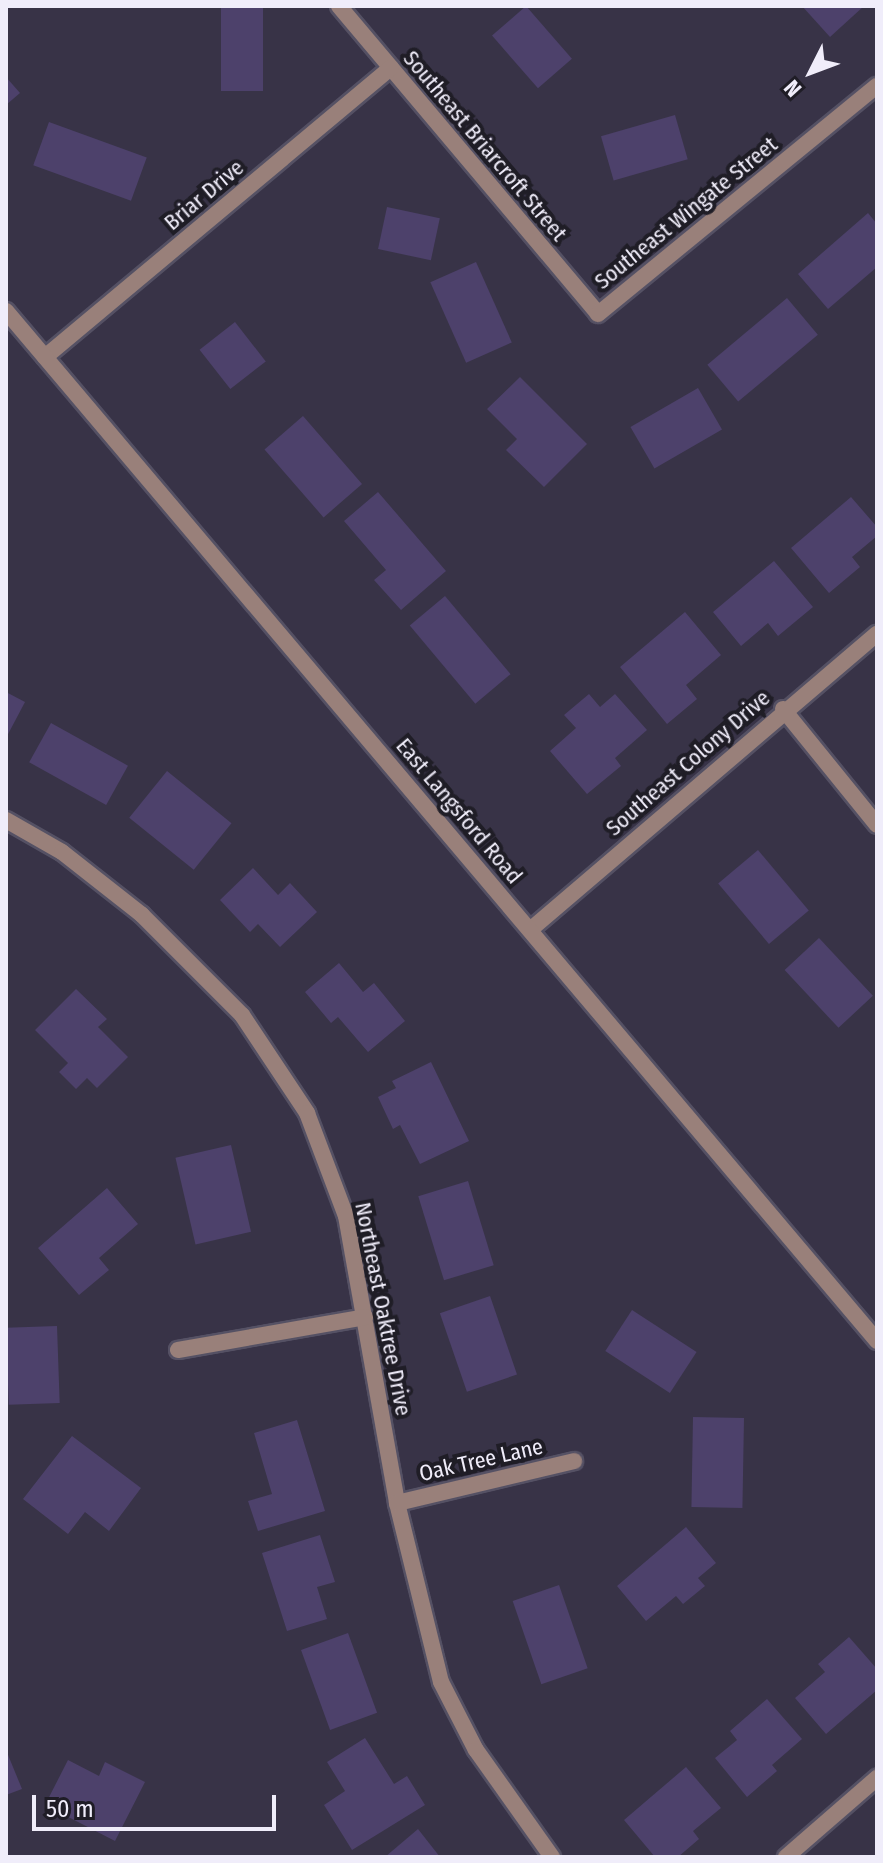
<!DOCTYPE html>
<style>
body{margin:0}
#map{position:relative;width:883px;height:1863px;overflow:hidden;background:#383347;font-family:"Fira Sans Condensed",sans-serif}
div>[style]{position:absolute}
.building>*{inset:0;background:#4d416b;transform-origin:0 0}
.roads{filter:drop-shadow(2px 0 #555164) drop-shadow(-2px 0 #555164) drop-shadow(0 2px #555164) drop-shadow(0 -2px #555164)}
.minor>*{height:16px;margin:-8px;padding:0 8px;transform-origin:8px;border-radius:8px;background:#99807a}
.tertiary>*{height:16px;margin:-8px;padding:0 8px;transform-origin:8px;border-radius:8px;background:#99807a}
span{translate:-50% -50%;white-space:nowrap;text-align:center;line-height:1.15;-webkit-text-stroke:8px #1f1d26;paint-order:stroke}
.street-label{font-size:22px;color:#f0edfa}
.frame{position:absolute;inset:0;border:8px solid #f0edfa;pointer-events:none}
.north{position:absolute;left:771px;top:32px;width:80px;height:80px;-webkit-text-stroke:6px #1f1d26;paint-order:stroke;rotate:228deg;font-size:22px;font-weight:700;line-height:32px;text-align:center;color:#f0edfa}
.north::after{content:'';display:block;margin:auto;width:28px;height:36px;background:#f0edfa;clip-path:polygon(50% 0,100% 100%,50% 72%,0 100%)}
.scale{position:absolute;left:32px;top:1795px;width:244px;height:36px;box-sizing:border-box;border:4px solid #f0edfa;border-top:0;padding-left:10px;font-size:24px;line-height:28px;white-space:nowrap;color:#f0edfa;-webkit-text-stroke:6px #1f1d26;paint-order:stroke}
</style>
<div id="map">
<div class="building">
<div style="left:221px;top:6px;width:42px;height:85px"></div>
<div style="left:526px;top:6px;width:70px;height:45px;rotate:49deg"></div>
<div style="clip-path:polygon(802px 6px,864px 6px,830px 37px)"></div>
<div style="clip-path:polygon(6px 77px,20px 93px,6px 105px)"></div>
<div style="left:675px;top:115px;width:46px;height:77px;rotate:74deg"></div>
<div style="left:49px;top:122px;width:104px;height:46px;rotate:20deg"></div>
<div style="left:387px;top:207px;width:54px;height:43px;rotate:12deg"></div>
<div style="clip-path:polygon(868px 213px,877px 224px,877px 267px,828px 309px,798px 274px)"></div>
<div style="left:476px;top:262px;width:88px;height:50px;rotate:66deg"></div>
<div style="left:787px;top:298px;width:48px;height:104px;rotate:50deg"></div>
<div style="left:235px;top:322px;width:50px;height:45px;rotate:52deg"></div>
<div style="clip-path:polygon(520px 377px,587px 444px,544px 487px,506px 450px,517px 439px,487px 409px)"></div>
<div style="left:698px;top:388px;width:48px;height:78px;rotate:60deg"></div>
<div style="left:303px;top:416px;width:90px;height:51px;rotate:49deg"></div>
<div style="clip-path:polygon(378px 492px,446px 571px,401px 610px,374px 580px,386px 570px,344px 521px)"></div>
<div style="clip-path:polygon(851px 497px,877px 527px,877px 536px,852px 557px,860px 567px,829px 593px,791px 548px)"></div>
<div style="clip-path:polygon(774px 561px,813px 607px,778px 636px,768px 623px,741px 646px,713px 612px)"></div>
<div style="left:445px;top:596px;width:102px;height:46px;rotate:50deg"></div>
<div style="clip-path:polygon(685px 612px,721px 655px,686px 685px,697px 699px,667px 724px,620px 667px)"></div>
<div style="clip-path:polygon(6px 692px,25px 702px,6px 738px)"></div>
<div style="clip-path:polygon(589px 694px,600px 707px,615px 694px,647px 730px,615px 758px,621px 766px,587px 794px,550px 751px,576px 728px,564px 715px)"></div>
<div style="left:51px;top:723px;width:88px;height:45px;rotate:29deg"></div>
<div style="left:167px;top:771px;width:83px;height:60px;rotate:39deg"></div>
<div style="left:758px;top:850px;width:79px;height:52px;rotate:50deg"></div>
<div style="clip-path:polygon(253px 868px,278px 895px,290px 883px,317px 912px,280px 947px,258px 924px,250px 932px,220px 900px)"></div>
<div style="left:819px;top:938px;width:79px;height:47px;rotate:47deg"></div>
<div style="clip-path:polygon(339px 963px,363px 992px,374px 983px,405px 1021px,368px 1052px,338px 1017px,331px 1023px,305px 992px)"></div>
<div style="clip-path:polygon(76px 989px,107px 1019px,98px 1027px,128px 1057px,97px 1088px,87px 1078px,76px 1089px,59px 1072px,68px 1063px,35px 1030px)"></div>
<div style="clip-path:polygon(431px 1062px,469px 1141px,420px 1164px,400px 1125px,393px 1129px,378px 1097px,396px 1088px,392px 1081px)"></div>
<div style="left:231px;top:1145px;width:89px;height:57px;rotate:77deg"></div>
<div style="left:468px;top:1181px;width:88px;height:52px;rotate:73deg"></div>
<div style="clip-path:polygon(107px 1188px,138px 1224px,99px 1258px,109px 1270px,79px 1295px,38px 1248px)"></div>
<div style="left:490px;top:1296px;width:83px;height:53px;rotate:71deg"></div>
<div style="left:632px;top:1310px;width:77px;height:49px;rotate:33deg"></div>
<div style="left:57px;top:1326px;width:77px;height:51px;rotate:88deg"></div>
<div style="left:693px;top:1417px;width:51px;height:90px;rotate:1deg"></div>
<div style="clip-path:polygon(297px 1420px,325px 1511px,258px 1531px,248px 1501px,272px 1494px,254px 1433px)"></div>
<div style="clip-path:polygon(72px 1436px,141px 1488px,109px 1531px,85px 1512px,68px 1534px,23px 1499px)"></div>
<div style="clip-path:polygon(686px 1527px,716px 1563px,698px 1578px,705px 1586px,683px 1604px,676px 1596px,646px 1621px,617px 1586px)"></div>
<div style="clip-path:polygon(320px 1535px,335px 1582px,317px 1587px,327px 1619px,287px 1631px,262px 1553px)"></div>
<div style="left:559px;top:1585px;width:88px;height:49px;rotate:71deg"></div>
<div style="left:348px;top:1633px;width:85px;height:50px;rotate:70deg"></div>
<div style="clip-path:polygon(849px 1637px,877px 1669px,877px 1690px,826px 1734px,795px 1698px,825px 1672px,818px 1664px)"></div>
<div style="clip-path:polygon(767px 1699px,802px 1739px,772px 1765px,777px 1771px,747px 1797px,715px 1758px,737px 1740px,730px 1731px)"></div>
<div style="clip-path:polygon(365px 1738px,394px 1784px,407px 1776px,425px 1805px,352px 1850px,324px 1805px,345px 1791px,327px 1762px)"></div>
<div style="clip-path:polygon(6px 1750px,22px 1789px,6px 1795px)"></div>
<div style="clip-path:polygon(68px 1760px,99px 1776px,105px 1762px,145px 1782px,115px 1841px,45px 1805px)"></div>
<div style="clip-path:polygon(686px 1767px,721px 1808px,693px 1831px,699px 1839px,678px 1857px,655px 1857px,624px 1820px)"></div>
<div style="clip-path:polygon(418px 1829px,440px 1857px,385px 1857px)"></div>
</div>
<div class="roads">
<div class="minor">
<div style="left:339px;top:6px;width:402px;rotate:49.9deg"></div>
<div style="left:598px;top:314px;width:360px;rotate:-39.3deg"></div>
<div style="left:45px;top:357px;width:451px;rotate:-39.9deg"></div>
<div style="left:783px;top:709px;width:149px;rotate:51deg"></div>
<div style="left:6px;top:820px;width:64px;rotate:29.7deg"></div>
<div style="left:62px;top:852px;width:102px;rotate:38.2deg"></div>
<div style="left:142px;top:915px;width:141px;rotate:45deg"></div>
<div style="left:242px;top:1015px;width:118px;rotate:56.4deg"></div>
<div style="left:307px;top:1113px;width:110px;rotate:69.3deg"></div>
<div style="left:346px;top:1216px;width:291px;rotate:79.9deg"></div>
<div style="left:397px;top:1503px;width:184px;rotate:76.2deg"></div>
<div style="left:441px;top:1682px;width:76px;rotate:62.8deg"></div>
<div style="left:476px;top:1750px;width:131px;rotate:54.6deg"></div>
<div style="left:530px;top:930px;width:456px;rotate:-40.5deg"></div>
<div style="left:178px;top:1350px;width:190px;rotate:-10deg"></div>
<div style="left:397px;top:1503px;width:182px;rotate:-13.3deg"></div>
<div style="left:786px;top:1857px;width:121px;rotate:-41deg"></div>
</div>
<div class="tertiary">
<div style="left:6px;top:311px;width:1349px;rotate:49.78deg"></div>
</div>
</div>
<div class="street-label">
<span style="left:485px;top:146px;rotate:50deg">Southeast Briarcroft Street</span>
<span style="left:204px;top:195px;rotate:-40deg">Briar Drive</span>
<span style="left:686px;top:213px;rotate:-39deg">Southeast Wingate Street</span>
<span style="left:688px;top:763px;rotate:-41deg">Southeast Colony Drive</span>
<span style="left:459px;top:811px;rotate:50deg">East Langsford Road</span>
<span style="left:383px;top:1309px;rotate:79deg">Northeast Oaktree Drive</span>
<span style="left:481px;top:1460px;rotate:-13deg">Oak Tree Lane</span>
</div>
<div class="frame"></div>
<div class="north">N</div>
<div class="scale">50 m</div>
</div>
